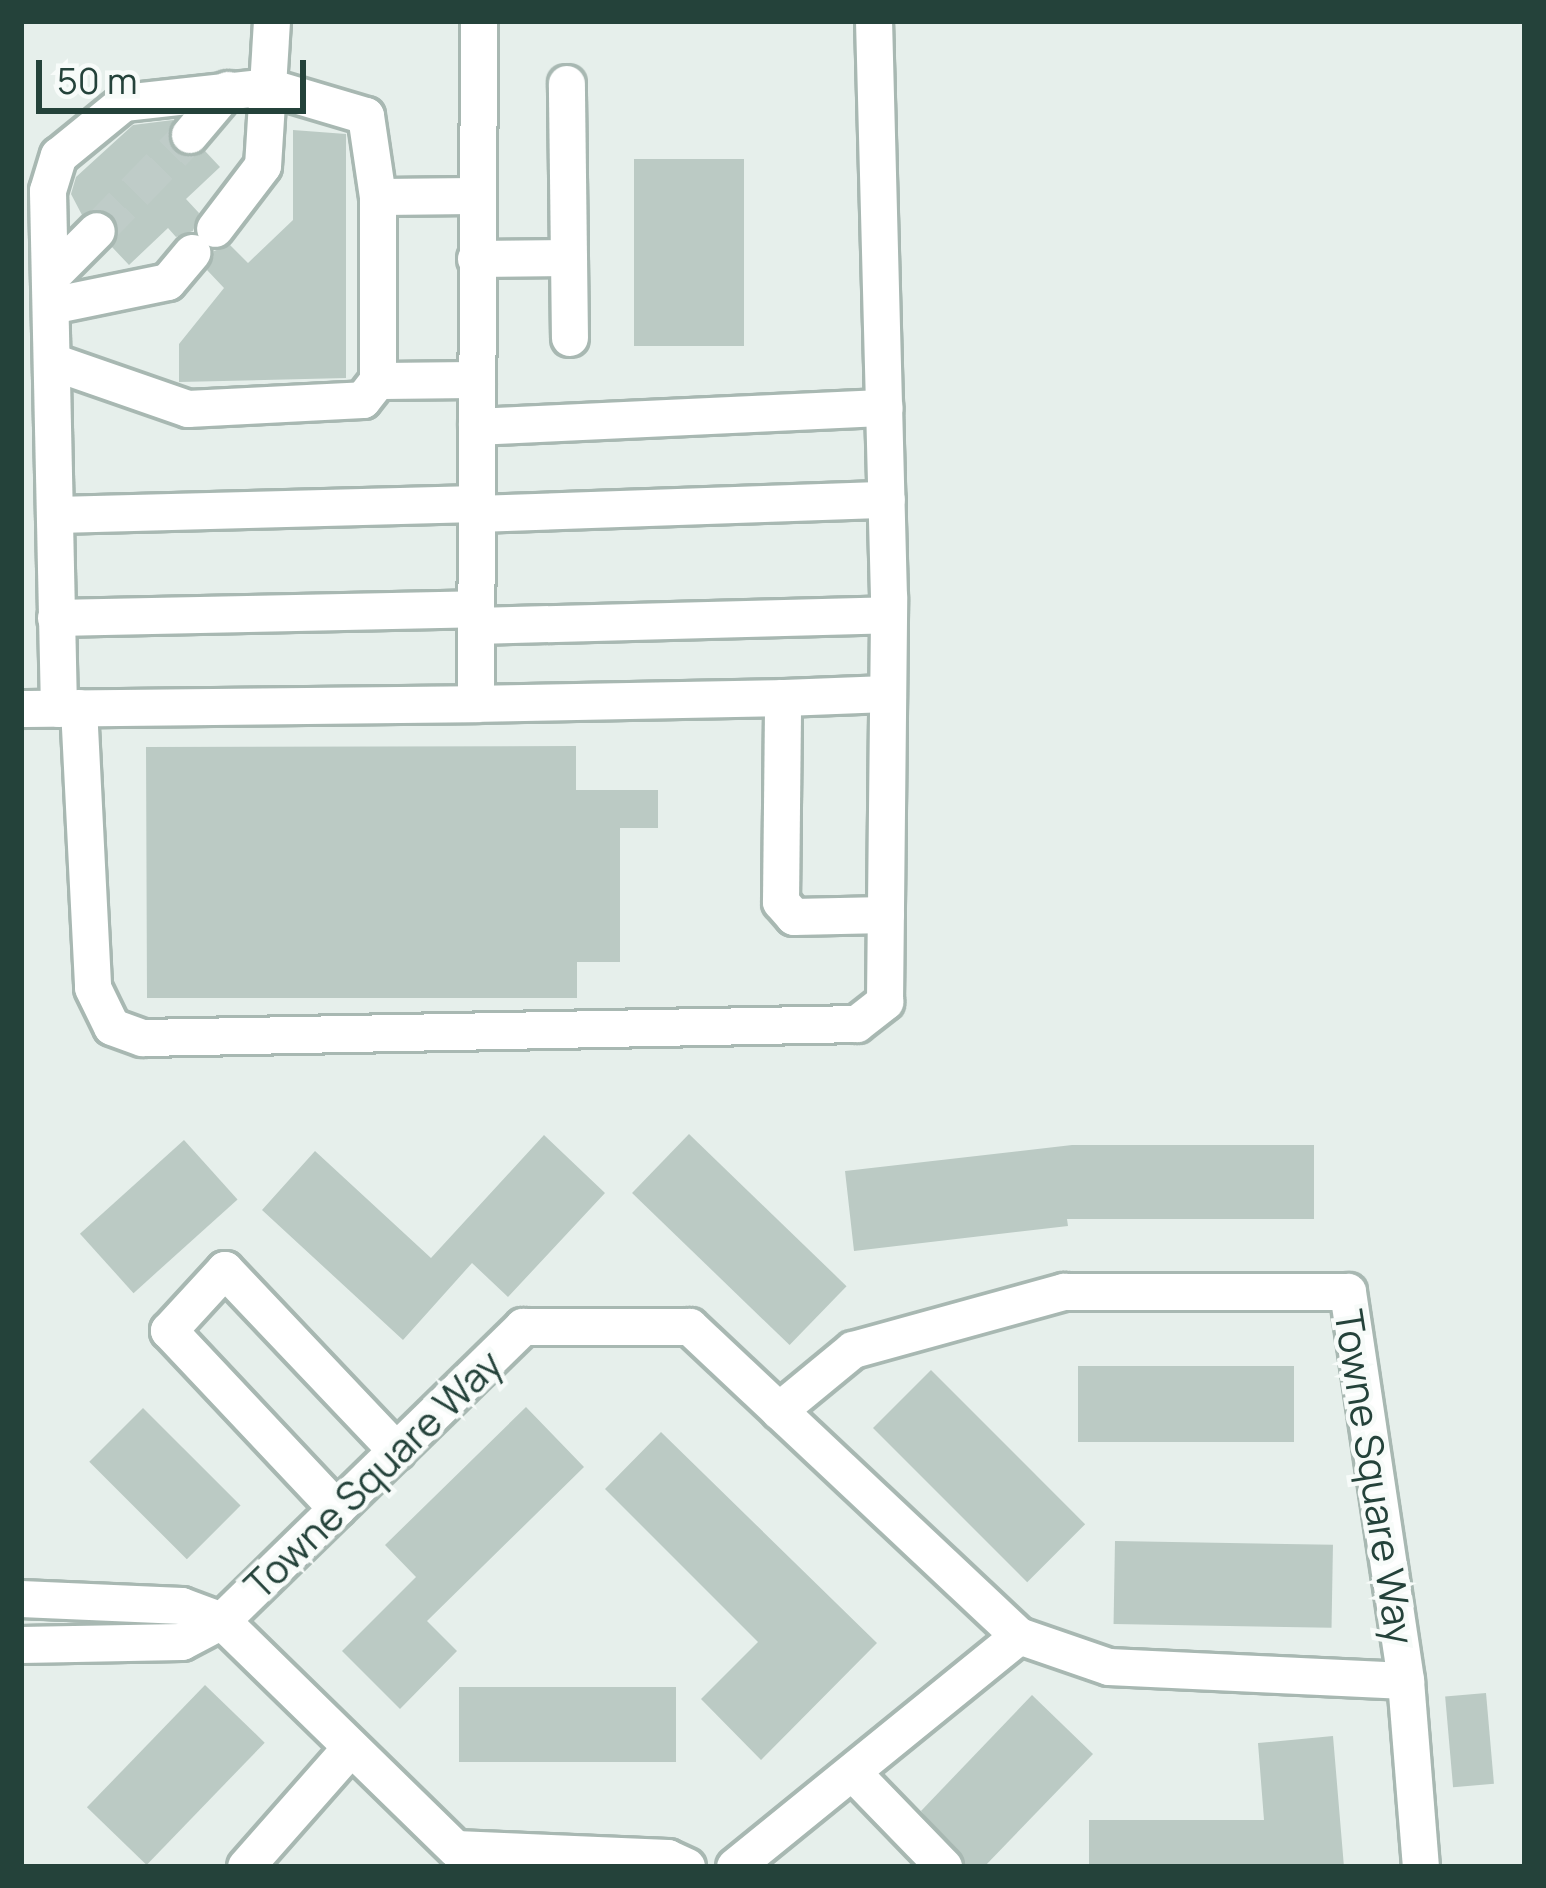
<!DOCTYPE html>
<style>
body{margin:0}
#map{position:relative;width:1546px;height:1888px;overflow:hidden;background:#e6efeb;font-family:Manrope,sans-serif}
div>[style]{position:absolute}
.building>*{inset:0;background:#bbcac4;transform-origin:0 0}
.minor-tunnel>*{height:36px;margin-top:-18px;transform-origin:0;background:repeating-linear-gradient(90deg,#bfccc8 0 36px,transparent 0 54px)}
.roads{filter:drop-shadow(3px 0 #a8b8b2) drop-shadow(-3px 0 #a8b8b2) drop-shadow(0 3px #a8b8b2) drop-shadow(0 -3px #a8b8b2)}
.minor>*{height:36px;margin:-18px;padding:0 18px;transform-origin:18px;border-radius:18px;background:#fff}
span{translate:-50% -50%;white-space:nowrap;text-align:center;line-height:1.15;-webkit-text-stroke:9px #f7fbf9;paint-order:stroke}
.street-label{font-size:39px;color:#24423a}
.frame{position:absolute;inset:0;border:24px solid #24423a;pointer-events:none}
.scale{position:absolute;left:36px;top:60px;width:270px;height:54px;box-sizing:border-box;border:6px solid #24423a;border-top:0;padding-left:15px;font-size:36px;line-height:42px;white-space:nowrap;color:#24423a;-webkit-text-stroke:9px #f7fbf9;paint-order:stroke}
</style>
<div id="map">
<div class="building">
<div style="clip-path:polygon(173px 120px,175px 151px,205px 151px,220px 167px,186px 199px,199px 213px,193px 231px,176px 237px,168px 228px,129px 265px,112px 247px,114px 216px,82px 215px,71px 194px,76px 177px,133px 125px)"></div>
<div style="clip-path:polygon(293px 130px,346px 134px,346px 378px,179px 382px,179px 344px,224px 288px,207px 270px,214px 251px,230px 245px,248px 263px,293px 220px)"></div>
<div style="left:634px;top:159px;width:110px;height:187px"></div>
<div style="clip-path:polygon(576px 746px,576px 790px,658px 790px,658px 828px,620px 828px,620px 962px,577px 962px,577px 998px,147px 998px,146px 747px)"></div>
<div style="left:689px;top:1134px;width:219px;height:82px;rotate:44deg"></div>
<div style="clip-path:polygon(544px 1135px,605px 1193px,508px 1297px,472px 1263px,403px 1340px,262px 1210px,315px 1151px,431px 1258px)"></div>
<div style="left:184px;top:1140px;width:80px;height:140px;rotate:48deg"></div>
<div style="clip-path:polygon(1072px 1145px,1314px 1145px,1314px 1219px,1067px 1219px,1068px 1226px,854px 1251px,845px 1171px)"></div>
<div style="left:1078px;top:1366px;width:216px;height:76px"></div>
<div style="left:931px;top:1370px;width:218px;height:82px;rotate:45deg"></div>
<div style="clip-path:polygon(526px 1407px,584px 1467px,427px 1621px,457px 1651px,400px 1709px,342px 1651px,416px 1577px,385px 1545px)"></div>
<div style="left:143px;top:1408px;width:138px;height:76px;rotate:45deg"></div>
<div style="clip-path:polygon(661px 1432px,877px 1643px,761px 1760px,701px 1699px,758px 1642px,605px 1489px)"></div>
<div style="left:1115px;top:1541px;width:218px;height:83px;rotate:1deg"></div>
<div style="left:205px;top:1685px;width:83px;height:170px;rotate:44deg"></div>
<div style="left:459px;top:1687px;width:217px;height:75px"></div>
<div style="left:1486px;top:1693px;width:91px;height:41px;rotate:85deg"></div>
<div style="clip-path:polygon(1032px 1695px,1093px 1754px,984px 1867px,966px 1867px,921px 1811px)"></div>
<div style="clip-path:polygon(1333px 1736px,1344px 1867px,1089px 1867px,1089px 1820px,1264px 1820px,1258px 1743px)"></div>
</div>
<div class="minor-tunnel">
<div style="left:97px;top:231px;width:134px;rotate:-45.9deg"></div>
</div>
<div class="roads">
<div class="minor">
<div style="left:190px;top:135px;width:59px;rotate:-49.8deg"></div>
<div style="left:378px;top:197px;width:99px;rotate:-0.6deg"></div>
<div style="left:569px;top:258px;width:80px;rotate:89.3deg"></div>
<div style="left:476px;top:259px;width:93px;rotate:-0.6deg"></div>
<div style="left:569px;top:258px;width:174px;rotate:-90.7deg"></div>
<div style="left:50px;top:278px;width:66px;rotate:-45deg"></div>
<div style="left:51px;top:306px;width:119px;rotate:-11.6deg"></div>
<div style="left:168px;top:282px;width:38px;rotate:-50deg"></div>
<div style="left:53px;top:362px;width:143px;rotate:19.2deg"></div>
<div style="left:188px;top:409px;width:175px;rotate:-2.9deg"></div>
<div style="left:363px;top:400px;width:24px;rotate:-52deg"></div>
<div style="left:378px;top:381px;width:184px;rotate:-90deg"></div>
<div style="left:378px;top:197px;width:82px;rotate:-98.4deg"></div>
<div style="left:366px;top:116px;width:102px;rotate:-163.5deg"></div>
<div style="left:268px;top:87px;width:79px;rotate:93.6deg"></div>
<div style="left:263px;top:166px;width:79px;rotate:127.3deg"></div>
<div style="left:378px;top:381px;width:99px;rotate:-0.6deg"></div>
<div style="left:477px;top:427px;width:408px;rotate:-2.7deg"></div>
<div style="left:477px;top:514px;width:410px;rotate:-2deg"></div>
<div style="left:57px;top:515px;width:420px;rotate:-1.5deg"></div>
<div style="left:56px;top:618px;width:420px;rotate:-1.2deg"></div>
<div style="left:476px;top:626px;width:413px;rotate:-1.5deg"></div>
<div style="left:476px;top:704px;width:307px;rotate:-1.1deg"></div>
<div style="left:79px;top:708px;width:280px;rotate:87.1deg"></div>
<div style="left:93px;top:988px;width:43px;rotate:64deg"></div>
<div style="left:112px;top:1027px;width:33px;rotate:20deg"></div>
<div style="left:143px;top:1038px;width:714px;rotate:-1.12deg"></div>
<div style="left:857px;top:1024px;width:36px;rotate:-38deg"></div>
<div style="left:885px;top:1002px;width:405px;rotate:-89.4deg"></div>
<div style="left:889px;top:597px;width:576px;rotate:-91.49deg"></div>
<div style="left:21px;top:709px;width:455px;rotate:-0.6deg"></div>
<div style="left:476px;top:704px;width:683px;rotate:-89.75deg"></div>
<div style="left:59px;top:709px;width:518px;rotate:-91.22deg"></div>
<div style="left:48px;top:191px;width:37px;rotate:-73deg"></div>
<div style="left:59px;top:156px;width:84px;rotate:-39.2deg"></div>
<div style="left:124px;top:103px;width:145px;rotate:-6.3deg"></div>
<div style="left:268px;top:87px;width:66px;rotate:-86.5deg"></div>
<div style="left:886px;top:915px;width:92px;rotate:178.8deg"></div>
<div style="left:794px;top:917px;width:20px;rotate:-131deg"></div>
<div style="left:781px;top:902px;width:204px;rotate:-89.4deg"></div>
<div style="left:783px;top:698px;width:105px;rotate:-2.2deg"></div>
<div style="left:779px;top:1411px;width:96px;rotate:-39.5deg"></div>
<div style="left:853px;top:1350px;width:219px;rotate:-15.4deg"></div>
<div style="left:1064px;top:1292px;width:284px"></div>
<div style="left:1348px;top:1292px;width:393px;rotate:81.5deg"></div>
<div style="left:1406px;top:1681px;width:187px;rotate:85.4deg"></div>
<div style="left:337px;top:1509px;width:245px;rotate:-133.3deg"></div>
<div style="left:169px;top:1331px;width:83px;rotate:-47.4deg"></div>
<div style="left:225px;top:1270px;width:250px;rotate:46.5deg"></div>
<div style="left:21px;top:1599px;width:161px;rotate:2.5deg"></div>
<div style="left:182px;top:1606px;width:43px;rotate:20.6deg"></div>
<div style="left:222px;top:1621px;width:327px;rotate:44.3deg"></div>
<div style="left:456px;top:1849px;width:212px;rotate:2.4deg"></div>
<div style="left:668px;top:1858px;width:21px;rotate:25deg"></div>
<div style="left:21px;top:1645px;width:161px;rotate:-1.1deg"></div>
<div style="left:182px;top:1642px;width:45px;rotate:-27.7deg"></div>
<div style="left:222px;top:1621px;width:421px;rotate:-44.3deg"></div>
<div style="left:523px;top:1327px;width:167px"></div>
<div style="left:690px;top:1327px;width:451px;rotate:43.2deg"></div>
<div style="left:1019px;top:1636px;width:95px;rotate:19deg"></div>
<div style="left:1109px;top:1667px;width:297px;rotate:2.7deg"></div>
<div style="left:853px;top:1773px;width:131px;rotate:45.9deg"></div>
<div style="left:246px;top:1867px;width:157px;rotate:-48.6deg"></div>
<div style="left:735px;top:1867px;width:366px;rotate:-39.1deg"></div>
</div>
</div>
<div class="street-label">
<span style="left:373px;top:1474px;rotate:-44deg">Towne Square Way</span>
<span style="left:1375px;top:1477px;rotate:81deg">Towne Square Way</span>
</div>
<div class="frame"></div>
<div class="scale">50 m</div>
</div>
